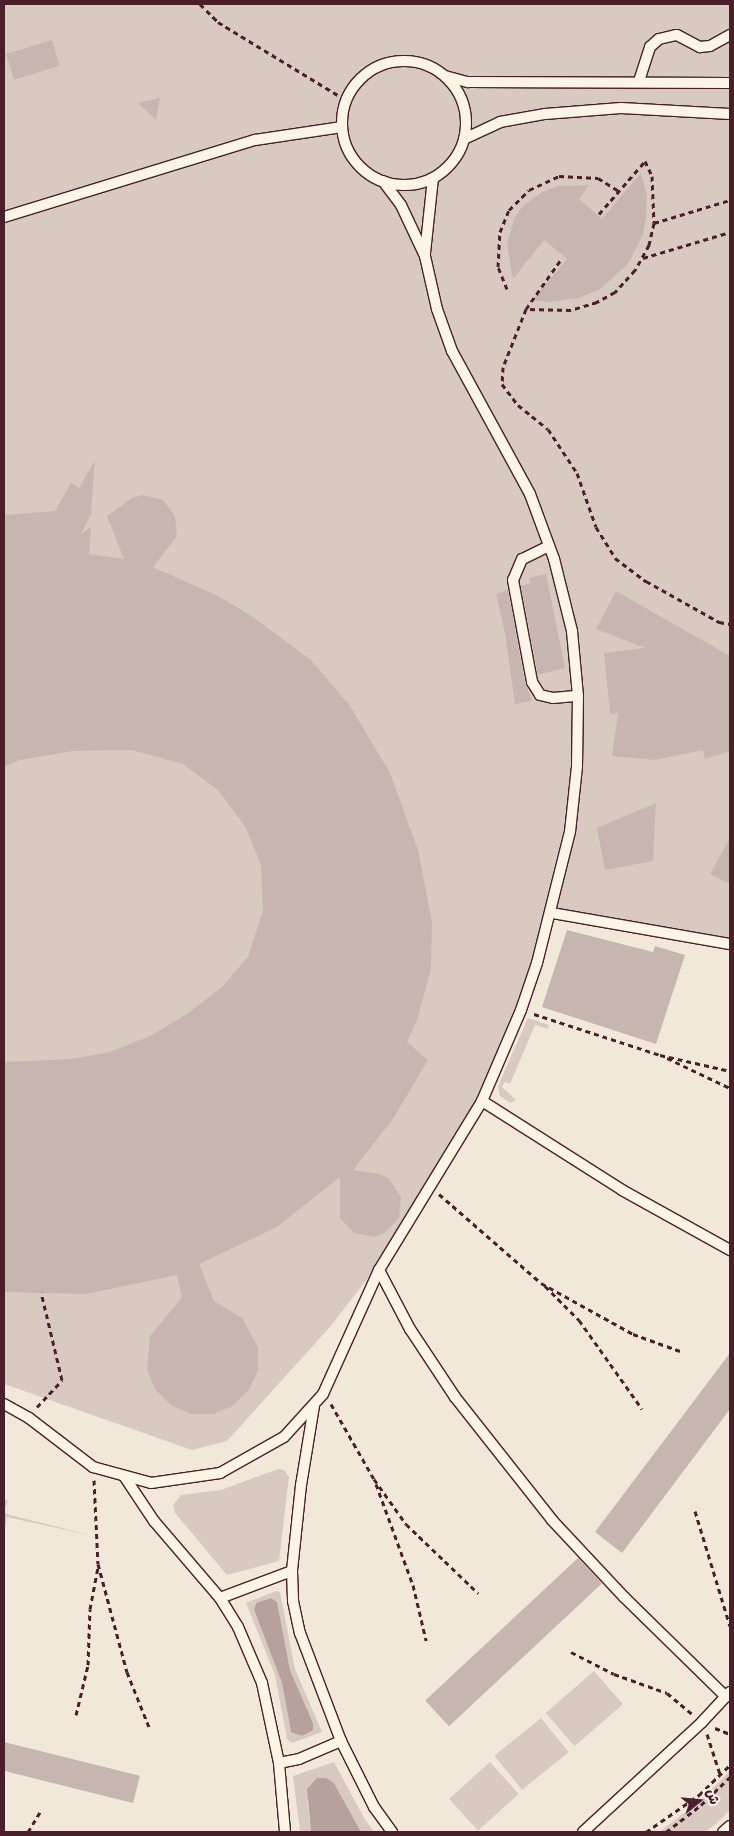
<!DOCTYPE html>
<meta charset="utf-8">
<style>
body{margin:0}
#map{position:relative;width:734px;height:1836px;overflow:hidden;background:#f1e8da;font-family:"Playpen Sans","Playpen Sans Arabic",sans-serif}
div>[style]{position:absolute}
.green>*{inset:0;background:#d8cac0;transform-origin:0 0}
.water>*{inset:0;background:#b6a19c}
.building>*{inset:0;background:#c7b6af;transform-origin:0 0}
.path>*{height:3px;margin-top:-1.5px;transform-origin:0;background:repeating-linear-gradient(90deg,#4a1f2b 0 5px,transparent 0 9px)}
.roads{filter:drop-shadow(1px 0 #4a1f2b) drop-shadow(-1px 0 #4a1f2b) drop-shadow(0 1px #4a1f2b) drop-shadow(0 -1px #4a1f2b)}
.service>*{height:10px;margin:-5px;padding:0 5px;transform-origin:5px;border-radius:5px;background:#fcf5e5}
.service>.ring{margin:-5px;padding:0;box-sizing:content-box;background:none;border:10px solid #fcf5e5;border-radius:50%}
span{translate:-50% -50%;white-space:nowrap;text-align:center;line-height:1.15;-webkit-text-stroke:4px #fcf5e5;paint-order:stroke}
.frame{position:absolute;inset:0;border:5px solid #4a1f2b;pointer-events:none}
.north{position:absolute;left:674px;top:1776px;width:50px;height:50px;-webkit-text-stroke:4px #fcf5e5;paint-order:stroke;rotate:73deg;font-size:14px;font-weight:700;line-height:20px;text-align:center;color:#4a1f2b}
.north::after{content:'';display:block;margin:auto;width:18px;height:22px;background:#4a1f2b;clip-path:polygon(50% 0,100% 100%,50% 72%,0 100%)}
</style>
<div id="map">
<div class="green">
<div style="clip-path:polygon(4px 4px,730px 4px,730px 948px,550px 908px,497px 1070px,398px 1239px,330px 1327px,227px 1441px,192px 1450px,4px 1384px)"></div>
<div style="clip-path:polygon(528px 1018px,549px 1025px,548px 1029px,535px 1025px,510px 1084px,505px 1082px,502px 1087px,516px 1100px,510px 1103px,500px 1096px,498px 1086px)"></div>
<div style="clip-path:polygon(278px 1469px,284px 1470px,289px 1477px,279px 1561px,227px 1575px,175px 1513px,173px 1505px,181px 1495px,221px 1490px)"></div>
<div style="clip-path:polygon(4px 1500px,8px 1500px,4px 1512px,10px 1515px,94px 1536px,7px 1517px,4px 1532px)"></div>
<div style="clip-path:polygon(evenodd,276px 1591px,280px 1592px,295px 1669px,322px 1732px,292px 1743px,287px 1739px,275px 1675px,246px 1603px,276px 1591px,271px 1598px,277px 1602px,290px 1670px,313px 1723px,290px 1728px,282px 1683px,254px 1611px,256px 1603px,271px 1598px)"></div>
<div style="left:594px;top:1671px;width:44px;height:64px;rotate:49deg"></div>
<div style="left:541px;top:1718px;width:44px;height:60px;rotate:51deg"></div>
<div style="clip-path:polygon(334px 1762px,364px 1818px,374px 1832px,361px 1832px,334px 1783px,307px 1801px,311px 1832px,300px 1832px,293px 1776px)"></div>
<div style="left:490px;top:1762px;width:43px;height:55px;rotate:48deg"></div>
<div style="clip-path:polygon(730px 1771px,730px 1810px,717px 1823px,705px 1832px,659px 1832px,699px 1802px)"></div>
</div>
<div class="water">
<div style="clip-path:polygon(271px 1598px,277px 1602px,290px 1670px,313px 1723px,313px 1730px,302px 1736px,291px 1732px,282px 1683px,254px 1610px,256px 1603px)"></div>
<div style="clip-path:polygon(317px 1778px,326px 1778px,334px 1783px,361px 1832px,311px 1832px,307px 1789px)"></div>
</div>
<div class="building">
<div style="left:52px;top:40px;width:27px;height:48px;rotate:73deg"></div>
<div style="clip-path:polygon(160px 98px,156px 120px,138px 103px)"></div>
<div style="clip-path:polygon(641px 173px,647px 196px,646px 217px,643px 235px,627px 265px,600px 289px,579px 298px,549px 302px,532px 300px,567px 259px,544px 240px,513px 279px,507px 244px,515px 217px,523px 206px,542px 192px,558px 186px,589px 185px,579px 199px,602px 219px)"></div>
<div style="clip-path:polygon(95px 460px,91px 514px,81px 534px,91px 527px,89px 554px,124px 559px,107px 516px,132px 498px,143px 495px,163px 500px,175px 516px,177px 536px,153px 567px,218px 596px,250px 615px,311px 660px,350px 706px,390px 773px,418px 850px,432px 922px,431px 969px,417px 1020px,407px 1042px,428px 1060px,393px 1119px,353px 1170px,380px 1174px,389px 1179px,401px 1197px,399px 1218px,384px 1233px,374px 1237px,354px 1233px,340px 1218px,340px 1177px,277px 1227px,199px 1264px,214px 1301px,242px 1318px,258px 1347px,258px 1370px,249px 1390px,233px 1406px,213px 1414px,191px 1414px,171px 1405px,155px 1389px,147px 1369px,150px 1336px,182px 1297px,177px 1275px,86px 1294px,4px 1292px,4px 1062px,72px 1059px,110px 1052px,150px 1036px,187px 1014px,221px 988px,248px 957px,263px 911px,261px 865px,245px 826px,218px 790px,183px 764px,132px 750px,73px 751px,20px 760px,4px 767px,4px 515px,55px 511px,71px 483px,79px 488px)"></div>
<div style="clip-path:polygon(546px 574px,565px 668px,538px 675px,521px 586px,531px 583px,529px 578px)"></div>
<div style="clip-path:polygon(508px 590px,525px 683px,532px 701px,515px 704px,505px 633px,496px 594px)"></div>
<div style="clip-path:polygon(616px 591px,730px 656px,730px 751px,705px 759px,703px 750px,655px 760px,612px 756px,618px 713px,610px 714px,604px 653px,645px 648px,596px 629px)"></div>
<div style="clip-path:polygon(656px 803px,653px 861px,605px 870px,597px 828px)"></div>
<div style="clip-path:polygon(730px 838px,730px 884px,710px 874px)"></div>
<div style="clip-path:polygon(567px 930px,653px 952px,655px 946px,685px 955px,656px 1044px,542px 1007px)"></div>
<div style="clip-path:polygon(730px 1353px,730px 1409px,622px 1553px,595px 1532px)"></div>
<div style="left:578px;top:1558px;width:35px;height:209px;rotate:47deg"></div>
<div style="left:4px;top:1742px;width:140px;height:28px;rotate:14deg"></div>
</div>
<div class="path">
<div style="left:200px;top:4px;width:25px;rotate:45deg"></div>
<div style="left:218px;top:22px;width:150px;rotate:31.4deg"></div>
<div style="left:599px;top:214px;width:70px;rotate:-49deg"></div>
<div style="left:645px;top:161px;width:17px;rotate:65deg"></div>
<div style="left:652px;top:176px;width:47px;rotate:87.6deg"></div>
<div style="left:654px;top:223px;width:23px;rotate:103deg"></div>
<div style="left:649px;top:245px;width:29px;rotate:119deg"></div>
<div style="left:635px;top:270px;width:30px;rotate:132deg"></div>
<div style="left:615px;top:292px;width:21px;rotate:151deg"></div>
<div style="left:597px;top:302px;width:27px;rotate:163deg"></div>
<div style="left:571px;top:310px;width:45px;rotate:-178.7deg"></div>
<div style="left:526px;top:309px;width:62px;rotate:111.6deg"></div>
<div style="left:503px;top:367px;width:17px;rotate:93deg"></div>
<div style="left:502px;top:384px;width:26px;rotate:53deg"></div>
<div style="left:518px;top:405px;width:38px;rotate:39deg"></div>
<div style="left:548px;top:429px;width:53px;rotate:56.6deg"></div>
<div style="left:577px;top:473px;width:57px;rotate:70.6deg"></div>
<div style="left:596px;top:527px;width:36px;rotate:58deg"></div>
<div style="left:615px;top:558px;width:39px;rotate:37deg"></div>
<div style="left:646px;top:581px;width:84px;rotate:29.3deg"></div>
<div style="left:719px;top:622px;width:11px;rotate:10deg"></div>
<div style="left:654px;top:223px;width:79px;rotate:-16.8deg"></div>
<div style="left:643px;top:258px;width:91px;rotate:-16.6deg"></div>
<div style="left:507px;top:289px;width:24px;rotate:-112deg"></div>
<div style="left:498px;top:267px;width:35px;rotate:-87deg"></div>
<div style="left:500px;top:232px;width:24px;rotate:-68deg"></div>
<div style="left:509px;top:210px;width:28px;rotate:-45deg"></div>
<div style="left:529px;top:190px;width:33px;rotate:-25deg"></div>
<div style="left:559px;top:176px;width:39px;rotate:3deg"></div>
<div style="left:598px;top:178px;width:25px;rotate:32deg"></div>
<div style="left:526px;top:309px;width:62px;rotate:-54.8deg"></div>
<div style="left:534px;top:1014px;width:133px;rotate:18deg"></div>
<div style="left:660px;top:1055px;width:72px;rotate:12.9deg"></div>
<div style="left:667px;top:1058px;width:70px;rotate:25.5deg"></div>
<div style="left:439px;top:1194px;width:135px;rotate:41.1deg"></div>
<div style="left:541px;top:1283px;width:105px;rotate:29deg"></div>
<div style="left:633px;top:1334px;width:50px;rotate:19.9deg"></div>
<div style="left:545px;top:1286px;width:48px;rotate:45deg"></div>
<div style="left:579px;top:1320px;width:109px;rotate:54.7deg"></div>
<div style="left:331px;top:1404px;width:86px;rotate:60.2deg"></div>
<div style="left:374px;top:1479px;width:55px;rotate:54.6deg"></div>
<div style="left:406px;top:1524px;width:100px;rotate:43.8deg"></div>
<div style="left:37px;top:1407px;width:37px;rotate:-47deg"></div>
<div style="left:62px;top:1380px;width:90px;rotate:-103.4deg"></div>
<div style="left:94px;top:1480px;width:84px;rotate:87.3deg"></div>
<div style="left:98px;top:1564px;width:112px;rotate:75deg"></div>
<div style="left:127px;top:1672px;width:59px;rotate:68.2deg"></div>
<div style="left:376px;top:1484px;width:108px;rotate:69.9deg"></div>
<div style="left:413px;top:1585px;width:57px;rotate:76.7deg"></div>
<div style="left:695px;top:1511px;width:120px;rotate:73.1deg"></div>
<div style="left:571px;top:1652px;width:48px;rotate:27.1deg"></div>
<div style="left:614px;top:1674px;width:56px;rotate:19.7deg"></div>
<div style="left:667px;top:1693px;width:33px;rotate:40deg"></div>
<div style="left:76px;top:1715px;width:51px;rotate:-76.5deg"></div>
<div style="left:88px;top:1665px;width:56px;rotate:-88deg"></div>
<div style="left:90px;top:1609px;width:43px;rotate:-79.2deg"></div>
<div style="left:715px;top:1728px;width:16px;rotate:22deg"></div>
<div style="left:707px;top:1734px;width:42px;rotate:72deg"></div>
<div style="left:28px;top:1832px;width:26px;rotate:-59deg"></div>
<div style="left:646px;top:1832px;width:65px;rotate:-34.9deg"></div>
<div style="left:699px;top:1795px;width:43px;rotate:-44.1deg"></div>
<div style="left:666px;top:1832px;width:44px;rotate:-37.6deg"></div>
<div style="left:701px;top:1805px;width:40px;rotate:-44deg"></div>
</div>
<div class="roads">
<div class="service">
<div class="ring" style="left:342px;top:61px;width:114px;height:114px"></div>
<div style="left:445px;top:76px;width:24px;rotate:15deg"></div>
<div style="left:468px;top:82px;width:262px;rotate:0.2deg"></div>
<div style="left:639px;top:81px;width:36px;rotate:-72deg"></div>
<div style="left:650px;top:47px;width:12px;rotate:-42deg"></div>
<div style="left:659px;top:39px;width:18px;rotate:-13deg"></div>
<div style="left:677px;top:35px;width:26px;rotate:28deg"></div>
<div style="left:700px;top:47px;width:10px;rotate:-6deg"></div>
<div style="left:710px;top:46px;width:23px;rotate:-29deg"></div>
<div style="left:464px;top:139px;width:40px;rotate:-25deg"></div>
<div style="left:500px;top:122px;width:46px;rotate:-10.1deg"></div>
<div style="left:545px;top:114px;width:76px;rotate:-4.5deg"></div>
<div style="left:621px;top:108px;width:109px;rotate:3.2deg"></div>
<div style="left:4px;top:217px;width:263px;rotate:-17.1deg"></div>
<div style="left:255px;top:140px;width:88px;rotate:-8.5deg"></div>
<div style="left:425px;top:253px;width:75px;rotate:-83.9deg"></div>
<div style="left:549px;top:546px;width:30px;rotate:154deg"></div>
<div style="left:522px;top:559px;width:23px;rotate:113deg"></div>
<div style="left:513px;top:580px;width:104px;rotate:79.4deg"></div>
<div style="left:532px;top:682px;width:15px;rotate:58deg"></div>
<div style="left:540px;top:695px;width:13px;rotate:13deg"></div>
<div style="left:553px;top:698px;width:25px;rotate:-5deg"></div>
<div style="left:552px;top:913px;width:181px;rotate:9.9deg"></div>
<div style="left:482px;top:1101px;width:166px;rotate:32.4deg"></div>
<div style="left:622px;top:1190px;width:124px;rotate:29.1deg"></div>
<div style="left:379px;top:1270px;width:67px;rotate:62.3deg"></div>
<div style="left:410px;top:1329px;width:82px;rotate:56.5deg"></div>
<div style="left:455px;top:1397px;width:157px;rotate:51.7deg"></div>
<div style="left:552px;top:1520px;width:105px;rotate:46.9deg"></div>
<div style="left:624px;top:1597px;width:143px;rotate:44.4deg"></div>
<div style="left:4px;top:1404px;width:29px;rotate:29deg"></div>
<div style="left:29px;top:1418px;width:81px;rotate:37.4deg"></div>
<div style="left:93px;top:1467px;width:60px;rotate:15.4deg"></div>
<div style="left:151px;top:1483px;width:70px;rotate:-8.2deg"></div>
<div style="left:220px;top:1473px;width:73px;rotate:-29.4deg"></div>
<div style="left:284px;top:1437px;width:58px;rotate:-47.8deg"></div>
<div style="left:323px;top:1394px;width:136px;rotate:-65.7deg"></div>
<div style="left:379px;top:1270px;width:198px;rotate:-58.6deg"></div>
<div style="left:482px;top:1101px;width:99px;rotate:-66.8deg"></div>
<div style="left:521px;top:1010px;width:50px;rotate:-71.2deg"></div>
<div style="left:537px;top:963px;width:135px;rotate:-75.9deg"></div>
<div style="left:570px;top:832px;width:65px;rotate:-83.9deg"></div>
<div style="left:577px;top:767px;width:71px;rotate:-89.2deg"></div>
<div style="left:578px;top:696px;width:65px;rotate:-95.3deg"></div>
<div style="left:572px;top:631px;width:74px;rotate:-104deg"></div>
<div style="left:554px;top:559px;width:69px;rotate:-110.3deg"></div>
<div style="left:530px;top:494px;width:163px;rotate:-118.6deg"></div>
<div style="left:452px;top:351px;width:45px;rotate:-109.7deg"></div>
<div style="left:437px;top:309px;width:54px;rotate:-102.8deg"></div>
<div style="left:425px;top:256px;width:56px;rotate:-115.2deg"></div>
<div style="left:401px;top:205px;width:30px;rotate:-127deg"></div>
<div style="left:314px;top:1406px;width:80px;rotate:99.3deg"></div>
<div style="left:301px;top:1485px;width:86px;rotate:96deg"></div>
<div style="left:292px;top:1571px;width:30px;rotate:88deg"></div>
<div style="left:293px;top:1601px;width:33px;rotate:78deg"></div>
<div style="left:300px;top:1633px;width:116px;rotate:69.2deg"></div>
<div style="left:341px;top:1741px;width:74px;rotate:63.4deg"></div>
<div style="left:374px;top:1807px;width:31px;rotate:54deg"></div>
<div style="left:124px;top:1476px;width:54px;rotate:56.3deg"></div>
<div style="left:154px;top:1521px;width:101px;rotate:49.4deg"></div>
<div style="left:220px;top:1598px;width:34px;rotate:58deg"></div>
<div style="left:238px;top:1627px;width:61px;rotate:66.8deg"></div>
<div style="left:262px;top:1683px;width:82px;rotate:78deg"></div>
<div style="left:279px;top:1763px;width:69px;rotate:85deg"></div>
<div style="left:220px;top:1598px;width:77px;rotate:-20.6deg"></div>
<div style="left:279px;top:1763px;width:20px;rotate:-11deg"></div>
<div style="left:299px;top:1759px;width:46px;rotate:-23.2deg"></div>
<div style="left:583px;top:1832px;width:162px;rotate:-42.7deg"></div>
<div style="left:702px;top:1722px;width:41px;rotate:-47deg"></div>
<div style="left:723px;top:1832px;width:9px;rotate:-41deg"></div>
</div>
</div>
<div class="frame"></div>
<div class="north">ش</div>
</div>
